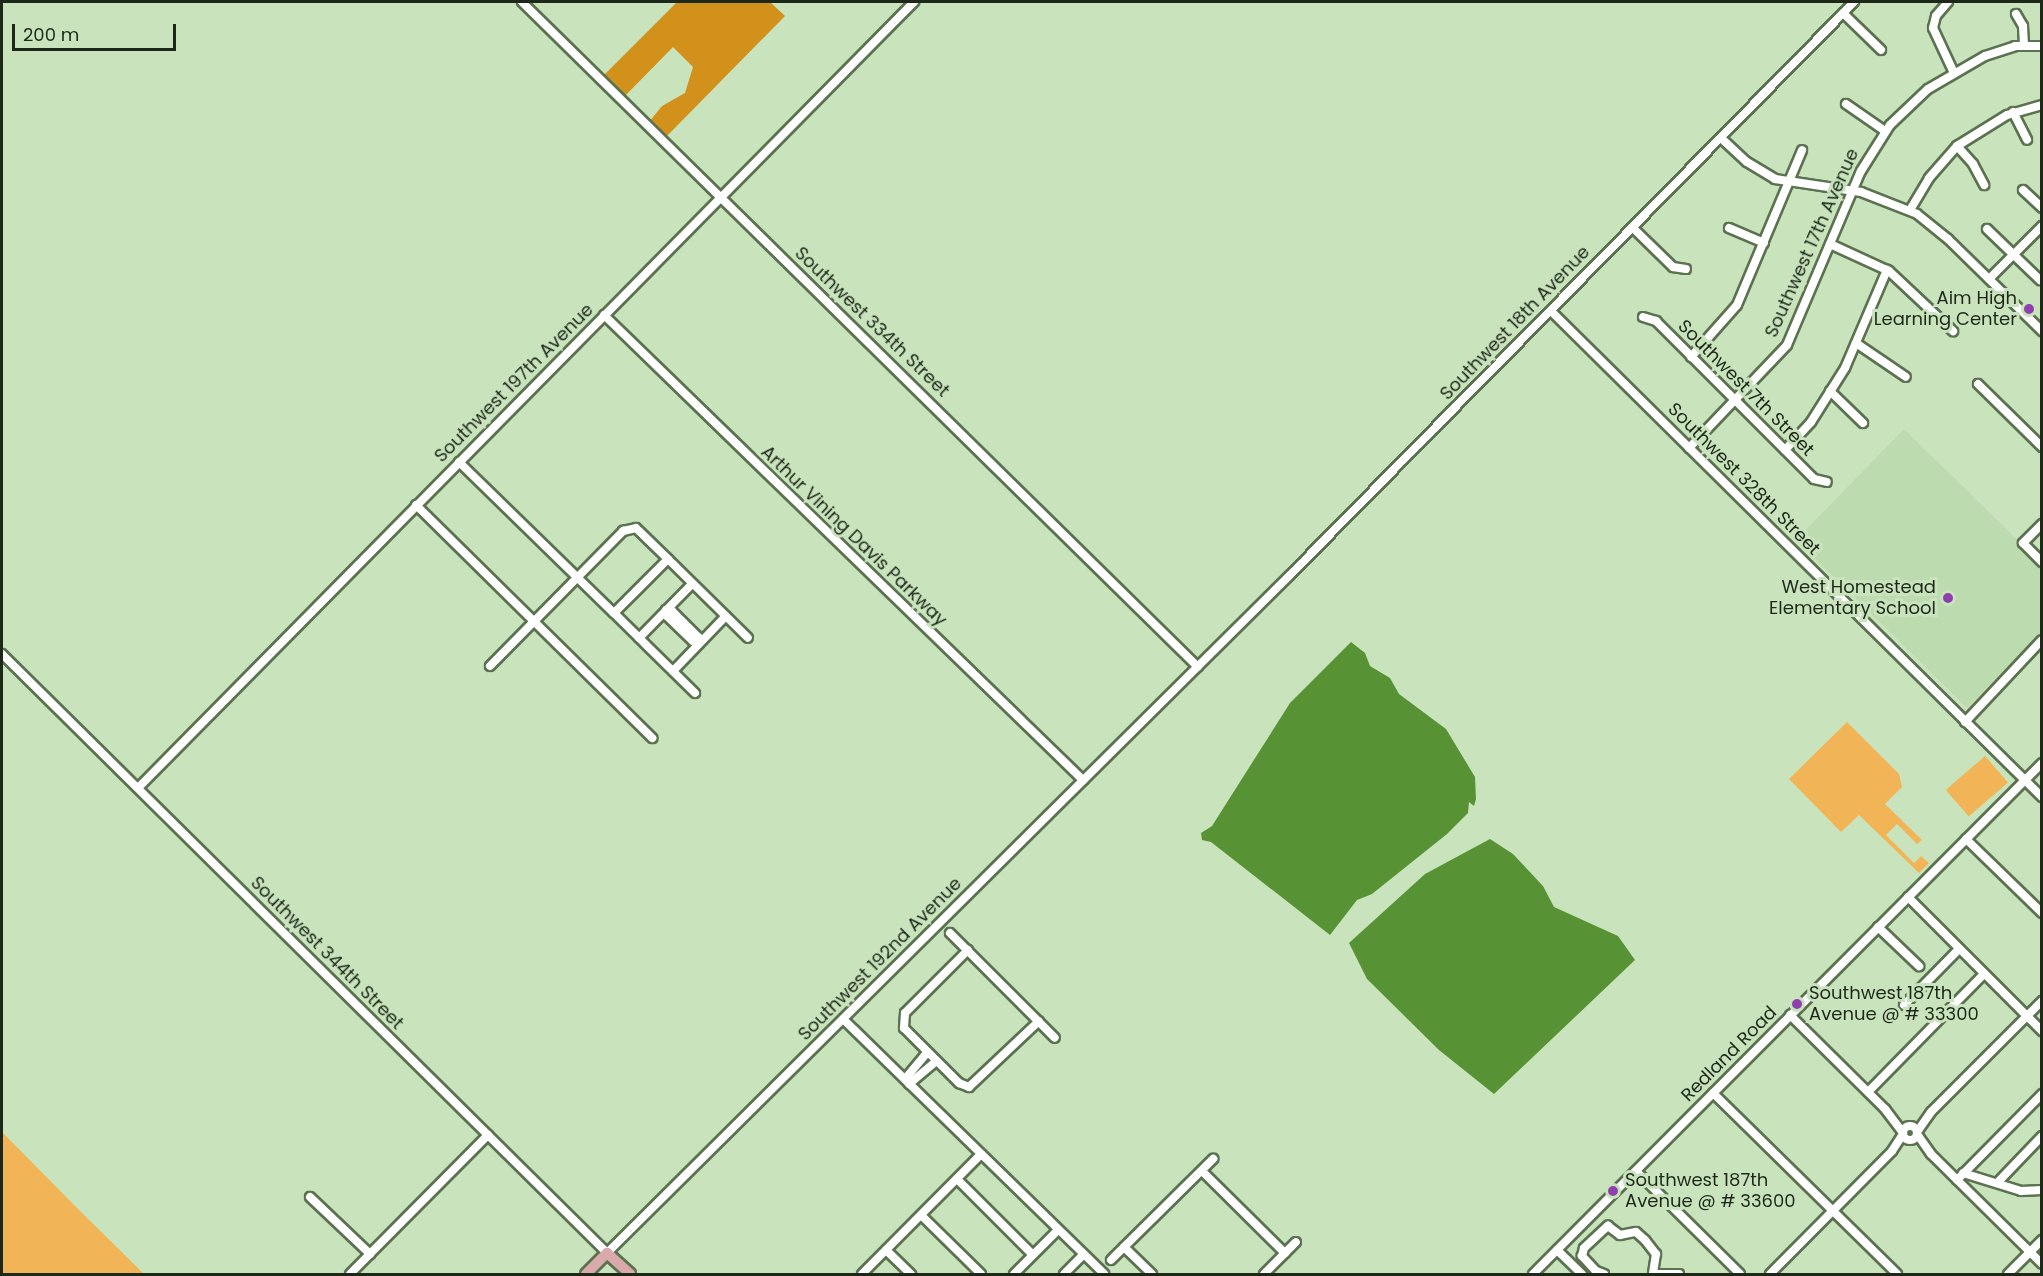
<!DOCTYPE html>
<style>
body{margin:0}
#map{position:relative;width:2043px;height:1276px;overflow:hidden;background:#c9e4bd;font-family:Poppins,sans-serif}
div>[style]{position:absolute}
.built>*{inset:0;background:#bcdbae}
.green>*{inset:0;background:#f1b456;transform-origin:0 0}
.forest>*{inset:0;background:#d1911b}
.water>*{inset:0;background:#579335}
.roads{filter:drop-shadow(2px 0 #5b7250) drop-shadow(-2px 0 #5b7250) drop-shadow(0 2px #5b7250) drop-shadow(0 -2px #5b7250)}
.minor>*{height:8px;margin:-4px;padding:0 4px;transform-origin:4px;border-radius:4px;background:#fff}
.minor>.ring{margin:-4px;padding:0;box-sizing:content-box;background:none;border:8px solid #fff;border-radius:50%}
.major>*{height:10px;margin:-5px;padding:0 5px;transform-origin:5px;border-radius:5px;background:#daa9ac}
.dots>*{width:16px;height:16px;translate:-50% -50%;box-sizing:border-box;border:3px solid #c9e4bd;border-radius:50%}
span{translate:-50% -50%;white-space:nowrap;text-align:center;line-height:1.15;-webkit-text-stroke:6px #c9e4bd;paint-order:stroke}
.street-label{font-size:18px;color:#1e2819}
.poi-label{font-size:18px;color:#1e2819}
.right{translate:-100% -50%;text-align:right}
.left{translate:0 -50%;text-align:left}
.frame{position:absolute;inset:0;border:3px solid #1e2819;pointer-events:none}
.scale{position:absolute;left:12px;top:24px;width:164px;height:27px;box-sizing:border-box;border:3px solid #1e2819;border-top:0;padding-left:8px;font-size:18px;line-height:21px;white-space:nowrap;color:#1e2819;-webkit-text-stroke:4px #c9e4bd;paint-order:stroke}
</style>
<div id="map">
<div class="built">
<div style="clip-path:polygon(1904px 429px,2041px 563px,2041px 632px,1967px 708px,1796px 540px)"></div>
</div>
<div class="green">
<div style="clip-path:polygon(1847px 722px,1899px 774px,1902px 787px,1885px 804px,1922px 840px,1917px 844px,1897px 824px,1886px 835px,1914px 863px,1921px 856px,1929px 863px,1919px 873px,1859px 815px,1841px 832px,1789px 779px)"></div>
<div style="left:1985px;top:756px;width:35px;height:52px;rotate:49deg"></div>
<div style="clip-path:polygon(2px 1132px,77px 1208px,144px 1274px,2px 1274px)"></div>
</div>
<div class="forest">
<div style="clip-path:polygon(677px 2px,770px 2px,785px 16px,665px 138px,649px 122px,662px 106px,685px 93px,693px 67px,673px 47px,624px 97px,603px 76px)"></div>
</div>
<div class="water">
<div style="clip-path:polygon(1351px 642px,1365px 653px,1370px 666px,1390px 678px,1399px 694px,1446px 729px,1475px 777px,1476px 799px,1474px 806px,1469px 802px,1468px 813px,1447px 834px,1372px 894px,1357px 900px,1330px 935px,1211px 842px,1202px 840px,1201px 833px,1212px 826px,1290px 703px)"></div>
<div style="clip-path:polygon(1490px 839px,1513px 854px,1543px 886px,1554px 907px,1618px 936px,1635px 960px,1494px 1094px,1439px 1050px,1367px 979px,1349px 943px,1425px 874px)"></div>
</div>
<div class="roads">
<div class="minor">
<div style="left:522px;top:2px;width:948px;rotate:44.53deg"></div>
<div style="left:1948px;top:2px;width:18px;rotate:131deg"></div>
<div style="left:1936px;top:16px;width:12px;rotate:104deg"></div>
<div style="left:1933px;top:28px;width:50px;rotate:65deg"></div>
<div style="left:1843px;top:13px;width:53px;rotate:44.2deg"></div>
<div style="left:2016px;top:14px;width:14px;rotate:60deg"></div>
<div style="left:2023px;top:26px;width:19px;rotate:87deg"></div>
<div style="left:1846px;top:104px;width:47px;rotate:34.7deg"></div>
<div style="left:2013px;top:112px;width:31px;rotate:63deg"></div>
<div style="left:1721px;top:138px;width:35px;rotate:43deg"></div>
<div style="left:1747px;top:162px;width:33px;rotate:31deg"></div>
<div style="left:1775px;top:179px;width:87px;rotate:8.6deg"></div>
<div style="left:1861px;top:192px;width:60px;rotate:21.4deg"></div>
<div style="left:1917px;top:214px;width:40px;rotate:39deg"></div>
<div style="left:1948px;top:239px;width:132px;rotate:44.4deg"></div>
<div style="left:1957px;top:146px;width:24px;rotate:48deg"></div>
<div style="left:1973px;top:164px;width:24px;rotate:62deg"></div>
<div style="left:2023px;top:190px;width:26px;rotate:43deg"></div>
<div style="left:1910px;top:210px;width:37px;rotate:-59deg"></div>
<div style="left:1929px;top:178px;width:43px;rotate:-48.8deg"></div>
<div style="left:1957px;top:146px;width:59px;rotate:-31.8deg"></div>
<div style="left:2007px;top:115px;width:36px;rotate:-16deg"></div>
<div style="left:1633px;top:228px;width:56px;rotate:44.3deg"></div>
<div style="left:1673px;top:267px;width:13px;rotate:9deg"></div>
<div style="left:1729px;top:228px;width:38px;rotate:23deg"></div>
<div style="left:1987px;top:229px;width:74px;rotate:43.9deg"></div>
<div style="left:1830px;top:244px;width:65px;rotate:24.6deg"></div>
<div style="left:1889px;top:271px;width:88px;rotate:43.2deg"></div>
<div style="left:1989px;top:279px;width:75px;rotate:-45deg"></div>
<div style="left:1551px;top:311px;width:691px;rotate:44.71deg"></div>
<div style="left:604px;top:315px;width:668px;rotate:44.15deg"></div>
<div style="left:1643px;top:317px;width:14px;rotate:17deg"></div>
<div style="left:1656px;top:321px;width:223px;rotate:45deg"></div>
<div style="left:1814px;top:479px;width:13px;rotate:13deg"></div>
<div style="left:1856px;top:343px;width:60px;rotate:34.2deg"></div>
<div style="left:1691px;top:357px;width:69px;rotate:-48.5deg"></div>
<div style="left:1737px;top:305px;width:168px;rotate:-67.2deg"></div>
<div style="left:1978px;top:384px;width:90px;rotate:44.5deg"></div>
<div style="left:1830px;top:391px;width:46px;rotate:44.1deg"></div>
<div style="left:1689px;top:448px;width:142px;rotate:-46.4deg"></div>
<div style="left:1787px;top:345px;width:189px;rotate:-67deg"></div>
<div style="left:1861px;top:171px;width:54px;rotate:-57.8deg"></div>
<div style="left:1890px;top:125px;width:52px;rotate:-43.5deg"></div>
<div style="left:1928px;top:89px;width:66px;rotate:-30.1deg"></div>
<div style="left:1985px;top:56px;width:32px;rotate:-18deg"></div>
<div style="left:2015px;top:46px;width:27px"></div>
<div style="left:1785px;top:450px;width:38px;rotate:-47deg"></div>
<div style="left:1811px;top:422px;width:64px;rotate:-57.8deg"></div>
<div style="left:1845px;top:368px;width:107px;rotate:-66.8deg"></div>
<div style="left:459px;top:462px;width:216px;rotate:44.3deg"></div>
<div style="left:416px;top:505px;width:332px;rotate:44.6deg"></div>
<div style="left:2042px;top:524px;width:27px;rotate:135deg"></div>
<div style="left:2023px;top:543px;width:27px;rotate:45deg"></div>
<div style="left:666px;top:610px;width:6px;rotate:9deg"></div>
<div style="left:672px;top:611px;width:37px;rotate:45deg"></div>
<div style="left:698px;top:637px;width:4px;rotate:90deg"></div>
<div style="left:668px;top:612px;width:4px;rotate:104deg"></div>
<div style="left:667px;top:616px;width:36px;rotate:44deg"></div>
<div style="left:693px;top:641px;width:6px;rotate:18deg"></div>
<div style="left:639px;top:638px;width:76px;rotate:-45.5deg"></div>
<div style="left:2px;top:654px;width:851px;rotate:44.71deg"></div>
<div style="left:607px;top:1253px;width:962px;rotate:-44.79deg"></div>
<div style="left:1290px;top:575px;width:804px;rotate:-45.45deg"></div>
<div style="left:490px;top:666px;width:190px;rotate:-45.4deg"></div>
<div style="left:623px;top:531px;width:13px;rotate:-13deg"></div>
<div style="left:636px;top:528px;width:45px;rotate:44.1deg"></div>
<div style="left:673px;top:671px;width:76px;rotate:-46.1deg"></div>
<div style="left:695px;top:693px;width:114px;rotate:-135.4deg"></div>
<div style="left:614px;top:613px;width:76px;rotate:-45deg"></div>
<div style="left:668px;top:559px;width:112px;rotate:44.6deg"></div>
<div style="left:1965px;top:722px;width:112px;rotate:-46.8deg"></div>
<div style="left:138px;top:788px;width:1105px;rotate:-45.37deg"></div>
<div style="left:1966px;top:839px;width:106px;rotate:44.2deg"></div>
<div style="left:1908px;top:897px;width:190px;rotate:45deg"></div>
<div style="left:1878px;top:927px;width:57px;rotate:43.6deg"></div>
<div style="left:950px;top:933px;width:148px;rotate:45deg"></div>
<div style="left:968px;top:950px;width:89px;rotate:135deg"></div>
<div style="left:905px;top:1013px;width:15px;rotate:94deg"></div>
<div style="left:904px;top:1028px;width:78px;rotate:45deg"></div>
<div style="left:959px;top:1083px;width:11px;rotate:22deg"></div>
<div style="left:969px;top:1087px;width:96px;rotate:-43.3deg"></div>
<div style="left:1904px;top:1005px;width:78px;rotate:-45.5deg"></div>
<div style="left:1790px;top:1015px;width:134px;rotate:44.7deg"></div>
<div style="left:1885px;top:1109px;width:30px;rotate:53deg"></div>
<div style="left:843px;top:1019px;width:365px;rotate:44.3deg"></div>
<div style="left:905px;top:1079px;width:35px;rotate:-50deg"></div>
<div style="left:909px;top:1084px;width:35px;rotate:-40deg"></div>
<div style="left:1868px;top:1092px;width:165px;rotate:-45.5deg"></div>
<div style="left:1713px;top:1093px;width:258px;rotate:44.5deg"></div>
<div class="ring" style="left:1903px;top:1126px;width:6px;height:6px"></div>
<div style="left:1917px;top:1132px;width:24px;rotate:-55deg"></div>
<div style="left:1931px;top:1112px;width:157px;rotate:-45deg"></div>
<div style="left:1917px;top:1134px;width:24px;rotate:55deg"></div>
<div style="left:1931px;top:1154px;width:156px;rotate:44.7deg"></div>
<div style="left:1202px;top:1171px;width:117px;rotate:44.7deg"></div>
<div style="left:1636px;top:1171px;width:146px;rotate:44.7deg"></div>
<div style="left:1963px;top:1173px;width:61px;rotate:17.2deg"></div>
<div style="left:2021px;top:1191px;width:21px;rotate:-3deg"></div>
<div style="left:957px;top:1179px;width:107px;rotate:45deg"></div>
<div style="left:1957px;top:1180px;width:121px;rotate:-45.3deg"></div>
<div style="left:1999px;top:1181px;width:62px;rotate:-46.3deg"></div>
<div style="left:310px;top:1197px;width:83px;rotate:43.5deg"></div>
<div style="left:921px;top:1215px;width:84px;rotate:44.5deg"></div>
<div style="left:1124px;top:1247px;width:39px;rotate:44deg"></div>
<div style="left:886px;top:1250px;width:35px;rotate:44deg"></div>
<div style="left:1557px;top:1250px;width:35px;rotate:44deg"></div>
<div style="left:1111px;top:1260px;width:144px;rotate:-44.7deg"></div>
<div style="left:350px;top:1274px;width:196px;rotate:-45.2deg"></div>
<div style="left:862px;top:1274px;width:169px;rotate:-45.2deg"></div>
<div style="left:1014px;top:1274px;width:62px;rotate:-45deg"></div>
<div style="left:1064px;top:1274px;width:27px;rotate:-45deg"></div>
<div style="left:1264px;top:1274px;width:45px;rotate:-45deg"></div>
<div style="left:1533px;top:1274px;width:721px;rotate:-45.11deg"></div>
<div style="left:1604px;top:1274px;width:9px;rotate:-159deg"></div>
<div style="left:1596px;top:1271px;width:21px;rotate:-133deg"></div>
<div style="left:1582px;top:1256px;width:8px;rotate:-76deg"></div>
<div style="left:1584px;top:1248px;width:33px;rotate:-43deg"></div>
<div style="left:1608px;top:1226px;width:15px;rotate:37deg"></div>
<div style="left:1620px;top:1235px;width:16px;rotate:-11deg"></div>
<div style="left:1636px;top:1232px;width:12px;rotate:42deg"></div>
<div style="left:1645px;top:1240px;width:18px;rotate:52deg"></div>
<div style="left:1656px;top:1254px;width:20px;rotate:99deg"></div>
<div style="left:1657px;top:1274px;width:22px"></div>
<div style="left:1770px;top:1274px;width:173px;rotate:-45.2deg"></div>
<div style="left:1892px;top:1151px;width:20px;rotate:-57deg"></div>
<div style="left:2008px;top:1274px;width:48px;rotate:-45deg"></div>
</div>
<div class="major">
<div style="left:586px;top:1274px;width:30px;rotate:-45deg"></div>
<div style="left:607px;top:1253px;width:31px;rotate:42deg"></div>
</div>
</div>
<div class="dots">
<div style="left:2029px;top:309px;background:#903fae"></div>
<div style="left:1948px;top:598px;background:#903fae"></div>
<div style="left:1797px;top:1004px;background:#903fae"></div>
<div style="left:1613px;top:1191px;background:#903fae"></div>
</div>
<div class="street-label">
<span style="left:1812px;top:243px;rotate:-66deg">Southwest 17th Avenue</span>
<span style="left:872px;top:322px;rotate:44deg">Southwest 334th Street</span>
<span style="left:1515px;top:323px;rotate:-46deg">Southwest 18th Avenue</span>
<span style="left:514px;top:383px;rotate:-45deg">Southwest 197th Avenue</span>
<span style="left:1746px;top:388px;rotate:45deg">Southwest 7th Street</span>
<span style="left:1744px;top:479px;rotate:45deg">Southwest 328th Street</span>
<span style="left:854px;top:536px;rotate:44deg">Arthur Vining Davis Parkway</span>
<span style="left:327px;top:953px;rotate:45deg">Southwest 344th Street</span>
<span style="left:880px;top:959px;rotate:-45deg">Southwest 192nd Avenue</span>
<span style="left:1729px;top:1054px;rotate:-45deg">Redland Road</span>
</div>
<div class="poi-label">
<span class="right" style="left:2017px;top:309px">Aim High<br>Learning Center</span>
<span class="right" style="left:1936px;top:598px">West Homestead<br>Elementary School</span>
<span class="left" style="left:1809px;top:1004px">Southwest 187th<br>Avenue @ # 33300</span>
<span class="left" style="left:1625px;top:1191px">Southwest 187th<br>Avenue @ # 33600</span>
</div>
<div class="frame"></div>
<div class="scale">200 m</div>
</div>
